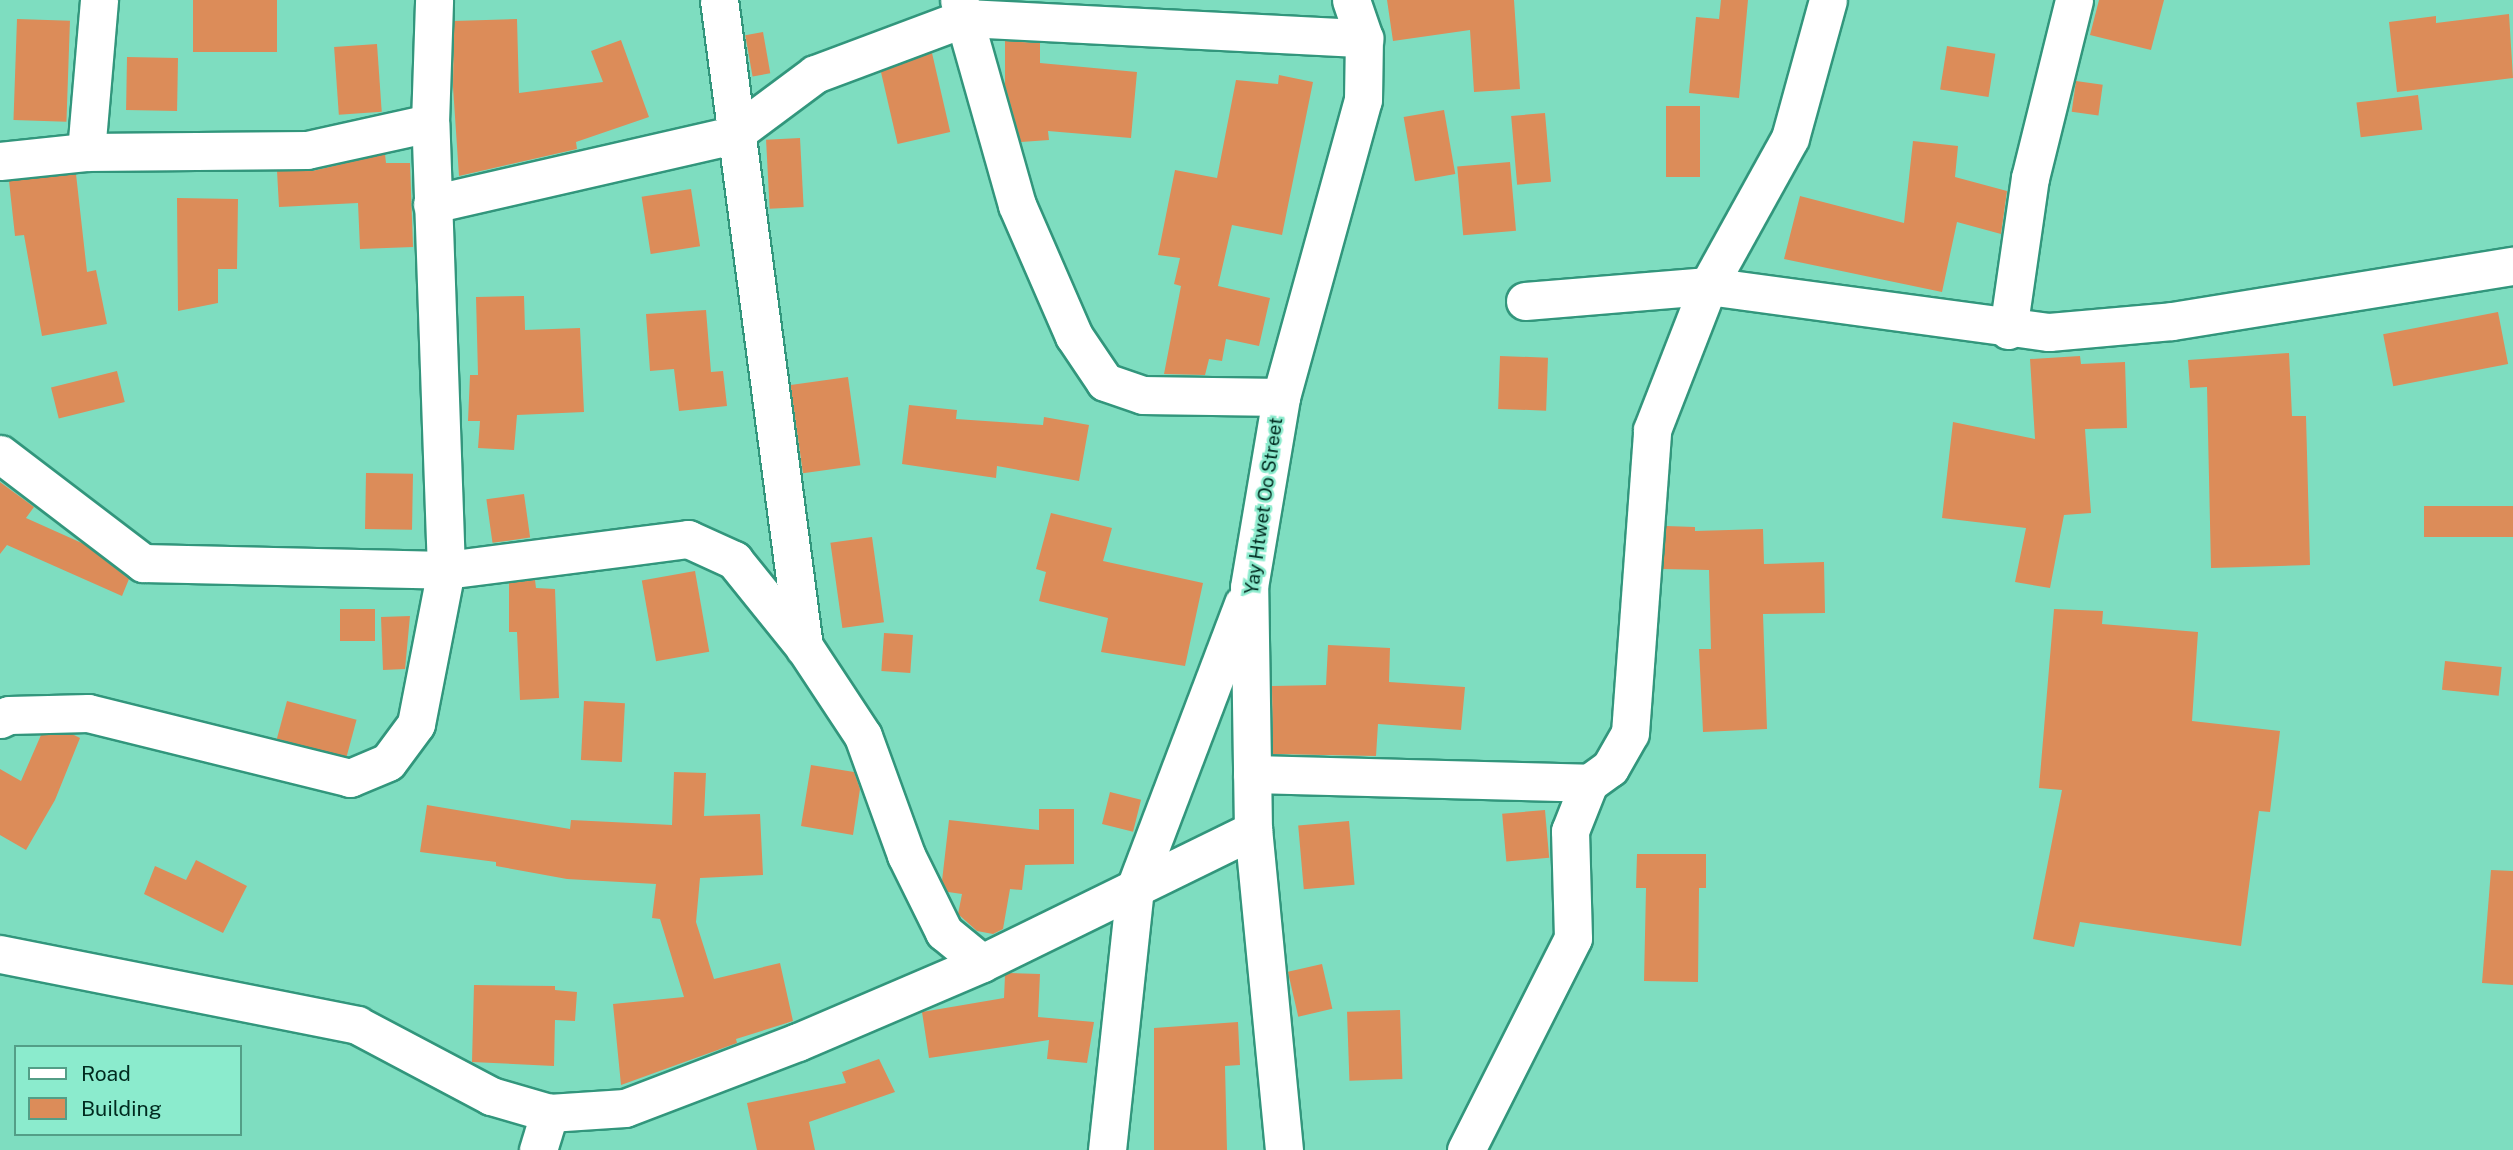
<!DOCTYPE html>
<style>
body{margin:0}
#map{position:relative;width:2513px;height:1150px;overflow:hidden;background:#7eddc0;font-family:"Public Sans",sans-serif}
div>[style]{position:absolute}
.building>*{inset:0;background:#dc8c59;transform-origin:0 0}
.roads{filter:drop-shadow(2px 0 #32967c) drop-shadow(-2px 0 #32967c) drop-shadow(0 2px #32967c) drop-shadow(0 -2px #32967c)}
.minor>*{height:37px;margin:-18.5px;padding:0 18.5px;transform-origin:18.5px;border-radius:18.5px;background:#fff}
span{translate:-50% -50%;white-space:nowrap;text-align:center;line-height:1.15;-webkit-text-stroke:5px #8bebcd;paint-order:stroke}
.street-label{font-size:19px;color:#002a1f}
.legend{position:absolute;left:14px;top:1045px;width:228px;height:91px;box-sizing:border-box;background:#8bebcd;border:2px solid #539e87;margin:0;padding:9px 12px;list-style:none;font-size:21px;color:#002a1f}
.legend li{display:flex;align-items:center;gap:14px;height:35px}
.legend b{width:35px;border:2px solid #539e87}
</style>
<div id="map">
<div class="building">
<div style="left:193px;top:0;width:84px;height:52px"></div>
<div style="clip-path:polygon(1387px 0,1514px 0,1520px 89px,1474px 92px,1470px 30px,1393px 41px)"></div>
<div style="clip-path:polygon(1721px 0,1748px 0,1739px 98px,1689px 93px,1696px 17px,1719px 19px)"></div>
<div style="clip-path:polygon(2099px 0,2164px 0,2151px 50px,2090px 35px)"></div>
<div style="clip-path:polygon(2509px 14px,2513px 78px,2397px 92px,2389px 22px,2436px 16px,2436px 23px)"></div>
<div style="left:17px;top:19px;width:53px;height:101px;rotate:2deg"></div>
<div style="clip-path:polygon(517px 19px,519px 93px,603px 82px,591px 51px,621px 40px,649px 117px,576px 142px,577px 149px,459px 176px,453px 87px,454px 21px)"></div>
<div style="left:763px;top:32px;width:42px;height:18px;rotate:80deg"></div>
<div style="clip-path:polygon(1005px 41px,1040px 43px,1040px 63px,1137px 72px,1131px 138px,1048px 131px,1049px 140px,1021px 142px,1005px 85px)"></div>
<div style="left:377px;top:44px;width:68px;height:43px;rotate:86deg"></div>
<div style="left:1947px;top:46px;width:49px;height:44px;rotate:9deg"></div>
<div style="left:932px;top:53px;width:81px;height:54px;rotate:77deg"></div>
<div style="left:127px;top:57px;width:51px;height:53px;rotate:1deg"></div>
<div style="clip-path:polygon(1279px 75px,1313px 82px,1282px 235px,1232px 225px,1218px 286px,1270px 298px,1259px 346px,1226px 339px,1222px 361px,1209px 359px,1205px 375px,1164px 374px,1181px 286px,1174px 284px,1180px 258px,1158px 255px,1175px 170px,1217px 178px,1236px 80px,1278px 84px)"></div>
<div style="left:2076px;top:81px;width:27px;height:31px;rotate:8deg"></div>
<div style="left:2418px;top:95px;width:35px;height:62px;rotate:83deg"></div>
<div style="left:1666px;top:106px;width:34px;height:71px"></div>
<div style="left:1444px;top:110px;width:65px;height:41px;rotate:80deg"></div>
<div style="left:1545px;top:113px;width:69px;height:34px;rotate:85deg"></div>
<div style="left:800px;top:138px;width:69px;height:34px;rotate:87deg"></div>
<div style="clip-path:polygon(1913px 141px,1958px 146px,1955px 177px,2007px 191px,2001px 234px,1957px 222px,1942px 292px,1784px 259px,1800px 196px,1904px 223px)"></div>
<div style="clip-path:polygon(385px 154px,386px 163px,410px 163px,413px 247px,360px 249px,358px 203px,279px 207px,277px 171px,312px 171px)"></div>
<div style="left:1510px;top:162px;width:69px;height:53px;rotate:85deg"></div>
<div style="clip-path:polygon(76px 174px,87px 272px,96px 270px,107px 324px,42px 336px,24px 235px,15px 236px,9px 181px)"></div>
<div style="left:691px;top:189px;width:58px;height:50px;rotate:81deg"></div>
<div style="clip-path:polygon(177px 198px,238px 199px,237px 269px,218px 269px,218px 303px,178px 311px)"></div>
<div style="clip-path:polygon(524px 296px,525px 330px,580px 328px,584px 412px,517px 415px,514px 450px,478px 448px,480px 421px,468px 421px,470px 375px,478px 375px,476px 297px)"></div>
<div style="clip-path:polygon(706px 310px,711px 372px,723px 371px,727px 406px,679px 411px,674px 369px,650px 371px,646px 314px)"></div>
<div style="left:2498px;top:312px;width:53px;height:117px;rotate:79deg"></div>
<div style="clip-path:polygon(2289px 353px,2292px 416px,2306px 416px,2310px 565px,2211px 568px,2207px 387px,2190px 388px,2188px 360px)"></div>
<div style="left:1500px;top:356px;width:48px;height:53px;rotate:2deg"></div>
<div style="clip-path:polygon(2080px 356px,2081px 364px,2125px 362px,2127px 428px,2085px 429px,2091px 513px,2064px 515px,2050px 588px,2015px 582px,2026px 528px,1942px 518px,1953px 422px,2035px 439px,2030px 359px)"></div>
<div style="left:117px;top:371px;width:32px;height:68px;rotate:76deg"></div>
<div style="left:848px;top:377px;width:89px;height:58px;rotate:82deg"></div>
<div style="clip-path:polygon(909px 405px,957px 410px,956px 419px,1043px 425px,1044px 417px,1089px 425px,1079px 481px,997px 466px,996px 478px,902px 464px)"></div>
<div style="left:366px;top:473px;width:47px;height:56px;rotate:1deg"></div>
<div style="clip-path:polygon(0 482px,34px 507px,26px 518px,84px 544px,129px 579px,122px 596px,7px 545px,0 554px)"></div>
<div style="left:524px;top:494px;width:44px;height:38px;rotate:82deg"></div>
<div style="left:2513px;top:506px;width:31px;height:89px;rotate:90deg"></div>
<div style="clip-path:polygon(1051px 513px,1112px 528px,1103px 561px,1203px 583px,1185px 666px,1101px 652px,1108px 618px,1039px 601px,1046px 572px,1036px 569px)"></div>
<div style="clip-path:polygon(1666px 526px,1695px 527px,1695px 531px,1763px 529px,1764px 564px,1824px 562px,1825px 613px,1763px 614px,1767px 729px,1703px 732px,1699px 649px,1711px 649px,1709px 570px,1663px 569px)"></div>
<div style="left:872px;top:537px;width:86px;height:42px;rotate:82deg"></div>
<div style="left:695px;top:571px;width:82px;height:54px;rotate:80deg"></div>
<div style="clip-path:polygon(535px 580px,536px 588px,555px 589px,559px 698px,520px 700px,517px 632px,509px 632px,509px 583px)"></div>
<div style="left:340px;top:609px;width:35px;height:32px"></div>
<div style="clip-path:polygon(2054px 609px,2103px 611px,2102px 624px,2198px 632px,2192px 721px,2280px 731px,2270px 812px,2259px 811px,2241px 946px,2080px 922px,2074px 947px,2033px 939px,2062px 790px,2039px 788px)"></div>
<div style="clip-path:polygon(410px 616px,405px 669px,383px 670px,381px 617px)"></div>
<div style="left:884px;top:633px;width:29px;height:38px;rotate:4deg"></div>
<div style="clip-path:polygon(1328px 645px,1390px 648px,1389px 682px,1465px 687px,1461px 730px,1378px 724px,1376px 756px,1273px 754px,1272px 686px,1326px 685px)"></div>
<div style="left:2445px;top:661px;width:57px;height:29px;rotate:6deg"></div>
<div style="left:287px;top:701px;width:72px;height:39px;rotate:15deg"></div>
<div style="left:584px;top:701px;width:41px;height:59px;rotate:3deg"></div>
<div style="clip-path:polygon(72px 734px,80px 738px,55px 800px,26px 850px,0 835px,0 769px,21px 781px,41px 735px)"></div>
<div style="clip-path:polygon(811px 765px,854px 772px,860px 789px,853px 835px,801px 826px)"></div>
<div style="clip-path:polygon(674px 772px,706px 773px,704px 816px,760px 814px,763px 875px,700px 878px,696px 922px,714px 979px,780px 963px,793px 1021px,736px 1039px,737px 1043px,621px 1085px,613px 1004px,684px 997px,660px 919px,652px 918px,656px 884px,567px 879px,496px 866px,496px 862px,420px 852px,427px 805px,570px 829px,571px 820px,672px 825px)"></div>
<div style="left:1110px;top:792px;width:32px;height:33px;rotate:14deg"></div>
<div style="clip-path:polygon(1039px 809px,1074px 809px,1074px 864px,1025px 865px,1022px 890px,1010px 889px,1003px 929px,993px 934px,977px 931px,958px 914px,962px 894px,948px 892px,942px 881px,949px 820px,1039px 830px)"></div>
<div style="left:1545px;top:810px;width:48px;height:43px;rotate:85deg"></div>
<div style="left:1349px;top:821px;width:64px;height:51px;rotate:85deg"></div>
<div style="clip-path:polygon(1637px 854px,1706px 854px,1706px 888px,1699px 888px,1698px 982px,1644px 981px,1646px 888px,1636px 888px)"></div>
<div style="clip-path:polygon(196px 860px,247px 886px,223px 933px,144px 894px,155px 866px,186px 880px)"></div>
<div style="clip-path:polygon(2491px 870px,2513px 871px,2513px 985px,2482px 983px)"></div>
<div style="left:1322px;top:964px;width:46px;height:35px;rotate:77deg"></div>
<div style="clip-path:polygon(1009px 973px,1040px 974px,1038px 1017px,1094px 1022px,1087px 1063px,1047px 1059px,1049px 1040px,929px 1058px,922px 1012px,1004px 998px,1005px 975px)"></div>
<div style="clip-path:polygon(474px 985px,555px 986px,555px 990px,577px 992px,575px 1021px,555px 1020px,554px 1066px,472px 1062px)"></div>
<div style="left:1400px;top:1010px;width:69px;height:53px;rotate:88deg"></div>
<div style="clip-path:polygon(1238px 1022px,1240px 1065px,1225px 1066px,1227px 1150px,1154px 1150px,1154px 1028px)"></div>
<div style="clip-path:polygon(879px 1059px,895px 1092px,809px 1122px,815px 1150px,757px 1150px,747px 1103px,846px 1083px,842px 1072px)"></div>
</div>
<div class="roads">
<div class="minor">
<div style="left:719px;top:0;width:653px;rotate:82.52deg"></div>
<div style="left:959px;top:0;width:213px;rotate:74.2deg"></div>
<div style="left:1017px;top:205px;width:143px;rotate:66.5deg"></div>
<div style="left:1074px;top:336px;width:55px;rotate:56deg"></div>
<div style="left:1105px;top:382px;width:40px;rotate:18.9deg"></div>
<div style="left:1143px;top:395px;width:138px;rotate:0.8deg"></div>
<div style="left:86px;top:152px;width:153px;rotate:-85.1deg"></div>
<div style="left:0;top:161px;width:86px;rotate:-6deg"></div>
<div style="left:86px;top:152px;width:221px;rotate:-0.5deg"></div>
<div style="left:307px;top:150px;width:126px;rotate:-12.4deg"></div>
<div style="left:432px;top:204px;width:309px;rotate:-12.9deg"></div>
<div style="left:733px;top:135px;width:102px;rotate:-36.6deg"></div>
<div style="left:815px;top:74px;width:160px;rotate:-20.5deg"></div>
<div style="left:965px;top:18px;width:400px;rotate:2.9deg"></div>
<div style="left:1525px;top:301px;width:184px;rotate:-4.7deg"></div>
<div style="left:1708px;top:286px;width:344px;rotate:7.7deg"></div>
<div style="left:2049px;top:332px;width:123px;rotate:-5.1deg"></div>
<div style="left:2172px;top:321px;width:345px;rotate:-9.2deg"></div>
<div style="left:2008px;top:330px;width:154px;rotate:-81.8deg"></div>
<div style="left:2030px;top:178px;width:183px;rotate:-76.1deg"></div>
<div style="left:0;top:454px;width:180px;rotate:37.3deg"></div>
<div style="left:143px;top:563px;width:303px;rotate:1.3deg"></div>
<div style="left:446px;top:570px;width:244px;rotate:-7.3deg"></div>
<div style="left:688px;top:539px;width:51px;rotate:24.5deg"></div>
<div style="left:734px;top:560px;width:113px;rotate:51.1deg"></div>
<div style="left:805px;top:648px;width:105px;rotate:56.6deg"></div>
<div style="left:863px;top:736px;width:127px;rotate:70.1deg"></div>
<div style="left:906px;top:855px;width:86px;rotate:63.7deg"></div>
<div style="left:944px;top:932px;width:49px;rotate:39.2deg"></div>
<div style="left:0;top:719px;width:10px;rotate:-24deg"></div>
<div style="left:9px;top:715px;width:79px;rotate:-1.5deg"></div>
<div style="left:88px;top:713px;width:270px;rotate:13.9deg"></div>
<div style="left:350px;top:778px;width:41px;rotate:-22.8deg"></div>
<div style="left:388px;top:762px;width:47px;rotate:-53.6deg"></div>
<div style="left:416px;top:724px;width:157px;rotate:-79deg"></div>
<div style="left:446px;top:570px;width:447px;rotate:-92deg"></div>
<div style="left:430px;top:123px;width:123px;rotate:-88.1deg"></div>
<div style="left:1252px;top:774px;width:337px;rotate:1.5deg"></div>
<div style="left:0;top:954px;width:364px;rotate:11.2deg"></div>
<div style="left:357px;top:1025px;width:152px;rotate:27.9deg"></div>
<div style="left:491px;top:1096px;width:60px;rotate:16.3deg"></div>
<div style="left:549px;top:1113px;width:76px;rotate:-3.8deg"></div>
<div style="left:625px;top:1108px;width:185px;rotate:-20.9deg"></div>
<div style="left:798px;top:1042px;width:200px;rotate:-23.2deg"></div>
<div style="left:982px;top:963px;width:302px;rotate:-26.1deg"></div>
<div style="left:538px;top:1150px;width:39px;rotate:-73deg"></div>
<div style="left:1107px;top:1150px;width:263px;rotate:-83.9deg"></div>
<div style="left:1135px;top:888px;width:304px;rotate:-69.2deg"></div>
<div style="left:1284px;top:1150px;width:321px;rotate:-95.5deg"></div>
<div style="left:1253px;top:830px;width:243px;rotate:-90.9deg"></div>
<div style="left:1249px;top:587px;width:193px;rotate:-80.4deg"></div>
<div style="left:1281px;top:397px;width:308px;rotate:-74.6deg"></div>
<div style="left:1363px;top:100px;width:62px;rotate:-89.1deg"></div>
<div style="left:1364px;top:38px;width:40px;rotate:-108.9deg"></div>
<div style="left:1466px;top:1150px;width:237px;rotate:-63.2deg"></div>
<div style="left:1573px;top:938px;width:107px;rotate:-91.6deg"></div>
<div style="left:1570px;top:831px;width:52px;rotate:-68.4deg"></div>
<div style="left:1589px;top:783px;width:26px;rotate:-36deg"></div>
<div style="left:1610px;top:768px;width:40px;rotate:-60.3deg"></div>
<div style="left:1630px;top:733px;width:304px;rotate:-85.8deg"></div>
<div style="left:1652px;top:430px;width:155px;rotate:-68.7deg"></div>
<div style="left:1708px;top:286px;width:169px;rotate:-61deg"></div>
<div style="left:1790px;top:138px;width:143px;rotate:-74.6deg"></div>
</div>
</div>
<div class="street-label">
<span style="left:1264px;top:506px;rotate:-82deg">Yay Htwet Oo Street</span>
</div>
<ul class="legend">
<li><b style="height:9px;background:#fff"></b>Road</li>
<li><b style="height:19px;background:#dc8c59"></b>Building</li>
</ul>
</div>
